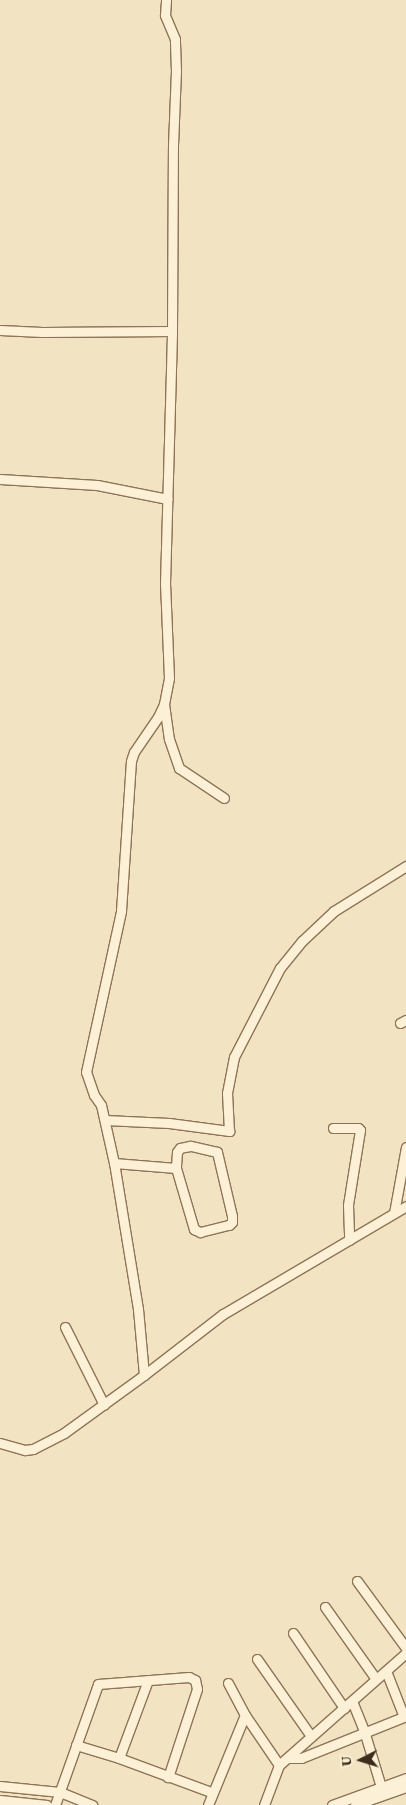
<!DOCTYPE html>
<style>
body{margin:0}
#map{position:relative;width:406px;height:1805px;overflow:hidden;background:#f2e4c2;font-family:"Source Serif 4",serif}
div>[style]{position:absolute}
.roads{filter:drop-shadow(1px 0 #8e7457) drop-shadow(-1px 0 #8e7457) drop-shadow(0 1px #8e7457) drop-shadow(0 -1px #8e7457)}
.minor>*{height:9px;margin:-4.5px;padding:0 4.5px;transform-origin:4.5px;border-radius:4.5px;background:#fcf1d6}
span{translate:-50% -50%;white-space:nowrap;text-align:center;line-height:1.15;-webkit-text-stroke:5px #f9eed3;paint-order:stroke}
.north{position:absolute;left:336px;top:1735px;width:50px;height:50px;-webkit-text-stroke:4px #f9eed3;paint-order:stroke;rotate:265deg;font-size:14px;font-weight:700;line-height:20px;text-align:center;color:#3c2c1d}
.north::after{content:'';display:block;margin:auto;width:18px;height:22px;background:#3c2c1d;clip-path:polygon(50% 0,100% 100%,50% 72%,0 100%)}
</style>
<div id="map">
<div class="roads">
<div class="minor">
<div style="left:0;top:330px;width:42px;rotate:2.7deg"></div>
<div style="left:42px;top:332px;width:130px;rotate:-0.4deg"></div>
<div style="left:0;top:479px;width:97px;rotate:3.5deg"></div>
<div style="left:97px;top:485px;width:72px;rotate:11.2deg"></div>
<div style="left:164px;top:704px;width:35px;rotate:82deg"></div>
<div style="left:169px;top:739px;width:31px;rotate:71deg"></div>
<div style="left:179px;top:768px;width:54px;rotate:33.7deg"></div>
<div style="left:400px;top:1023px;width:7px;rotate:-27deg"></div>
<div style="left:105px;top:1120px;width:64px;rotate:2.7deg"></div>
<div style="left:169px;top:1123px;width:61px;rotate:7.6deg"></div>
<div style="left:229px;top:1131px;width:38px;rotate:-93deg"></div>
<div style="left:227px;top:1093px;width:37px;rotate:-79deg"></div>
<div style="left:234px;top:1057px;width:100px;rotate:-62.7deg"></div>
<div style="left:280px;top:968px;width:35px;rotate:-51deg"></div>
<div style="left:302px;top:941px;width:44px;rotate:-43.2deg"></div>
<div style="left:334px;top:911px;width:85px;rotate:-32deg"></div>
<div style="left:333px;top:1128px;width:25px"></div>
<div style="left:358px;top:1128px;width:3px;rotate:45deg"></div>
<div style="left:360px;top:1130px;width:76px;rotate:99.1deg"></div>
<div style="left:348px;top:1205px;width:35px;rotate:88deg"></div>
<div style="left:114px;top:1163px;width:62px;rotate:4.6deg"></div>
<div style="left:176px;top:1168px;width:64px;rotate:73.6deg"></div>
<div style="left:194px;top:1229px;width:7px;rotate:27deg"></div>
<div style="left:200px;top:1232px;width:30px;rotate:-14deg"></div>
<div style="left:229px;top:1225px;width:4px;rotate:-45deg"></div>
<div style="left:232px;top:1222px;width:6px;rotate:-90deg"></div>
<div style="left:232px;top:1216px;width:66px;rotate:-103.2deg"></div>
<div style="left:217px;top:1152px;width:28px;rotate:-167deg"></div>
<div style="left:190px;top:1146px;width:10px;rotate:169deg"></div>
<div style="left:180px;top:1148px;width:5px;rotate:127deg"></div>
<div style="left:177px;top:1152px;width:16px;rotate:94deg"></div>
<div style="left:394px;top:1213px;width:67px;rotate:-79.7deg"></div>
<div style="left:65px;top:1327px;width:87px;rotate:63.4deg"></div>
<div style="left:144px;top:1375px;width:100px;rotate:-37.7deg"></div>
<div style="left:223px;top:1314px;width:212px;rotate:-30.5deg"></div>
<div style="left:0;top:1443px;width:26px;rotate:16deg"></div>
<div style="left:25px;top:1450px;width:8px;rotate:-7deg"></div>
<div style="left:33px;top:1449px;width:35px;rotate:-27deg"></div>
<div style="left:64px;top:1433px;width:99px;rotate:-35.9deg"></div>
<div style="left:144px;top:1375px;width:66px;rotate:-95.2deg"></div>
<div style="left:138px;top:1309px;width:148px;rotate:-99.3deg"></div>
<div style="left:114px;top:1163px;width:59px;rotate:-102.6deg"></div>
<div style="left:101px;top:1105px;width:12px;rotate:-125deg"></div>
<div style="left:94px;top:1095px;width:24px;rotate:-109deg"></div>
<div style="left:86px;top:1072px;width:165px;rotate:-77.7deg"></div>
<div style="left:121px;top:911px;width:150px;rotate:-86.2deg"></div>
<div style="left:131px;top:761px;width:9px;rotate:-72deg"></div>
<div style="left:134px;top:752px;width:42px;rotate:-55.6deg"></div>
<div style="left:158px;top:717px;width:14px;rotate:-65deg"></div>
<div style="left:164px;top:704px;width:26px;rotate:-79deg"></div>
<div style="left:169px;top:678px;width:94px;rotate:-92.4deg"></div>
<div style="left:165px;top:584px;width:253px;rotate:-88.4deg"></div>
<div style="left:172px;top:331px;width:186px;rotate:-89.7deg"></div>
<div style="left:173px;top:145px;width:74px;rotate:-87.7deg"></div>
<div style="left:176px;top:71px;width:32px;rotate:-92deg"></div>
<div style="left:175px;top:39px;width:26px;rotate:-113deg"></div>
<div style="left:165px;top:15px;width:15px;rotate:-86deg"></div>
<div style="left:357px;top:1581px;width:83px;rotate:53.8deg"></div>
<div style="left:325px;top:1607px;width:88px;rotate:54.7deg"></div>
<div style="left:293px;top:1633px;width:91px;rotate:55.8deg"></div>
<div style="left:257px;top:1659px;width:94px;rotate:55deg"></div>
<div style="left:386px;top:1671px;width:49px;rotate:68.6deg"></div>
<div style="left:228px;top:1683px;width:36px;rotate:62deg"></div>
<div style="left:245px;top:1715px;width:60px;rotate:55.8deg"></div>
<div style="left:352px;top:1701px;width:35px;rotate:68deg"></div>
<div style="left:365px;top:1734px;width:55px;rotate:73.2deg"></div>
<div style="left:76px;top:1745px;width:45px;rotate:16.8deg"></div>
<div style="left:119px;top:1758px;width:98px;rotate:20.3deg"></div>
<div style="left:119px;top:1758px;width:83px;rotate:-69.6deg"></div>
<div style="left:289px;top:1758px;width:12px"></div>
<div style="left:301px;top:1758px;width:113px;rotate:-21.8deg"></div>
<div style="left:0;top:1786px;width:60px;rotate:5.7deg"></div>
<div style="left:60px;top:1792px;width:35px;rotate:22deg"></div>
<div style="left:0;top:1800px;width:47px;rotate:6.1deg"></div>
<div style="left:55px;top:1805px;width:128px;rotate:-70.4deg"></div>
<div style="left:98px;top:1684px;width:91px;rotate:-4.4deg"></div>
<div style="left:189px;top:1677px;width:7px;rotate:27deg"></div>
<div style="left:195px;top:1680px;width:9px;rotate:77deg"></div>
<div style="left:197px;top:1689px;width:93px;rotate:108.2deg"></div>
<div style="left:208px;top:1805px;width:97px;rotate:-67.7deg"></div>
<div style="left:264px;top:1805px;width:43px;rotate:-69.4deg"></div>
<div style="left:279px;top:1765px;width:169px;rotate:-41.4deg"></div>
<div style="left:332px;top:1805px;width:79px;rotate:-20deg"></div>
<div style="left:355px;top:1805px;width:54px;rotate:-19.4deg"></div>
</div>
</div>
<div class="north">U</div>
</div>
